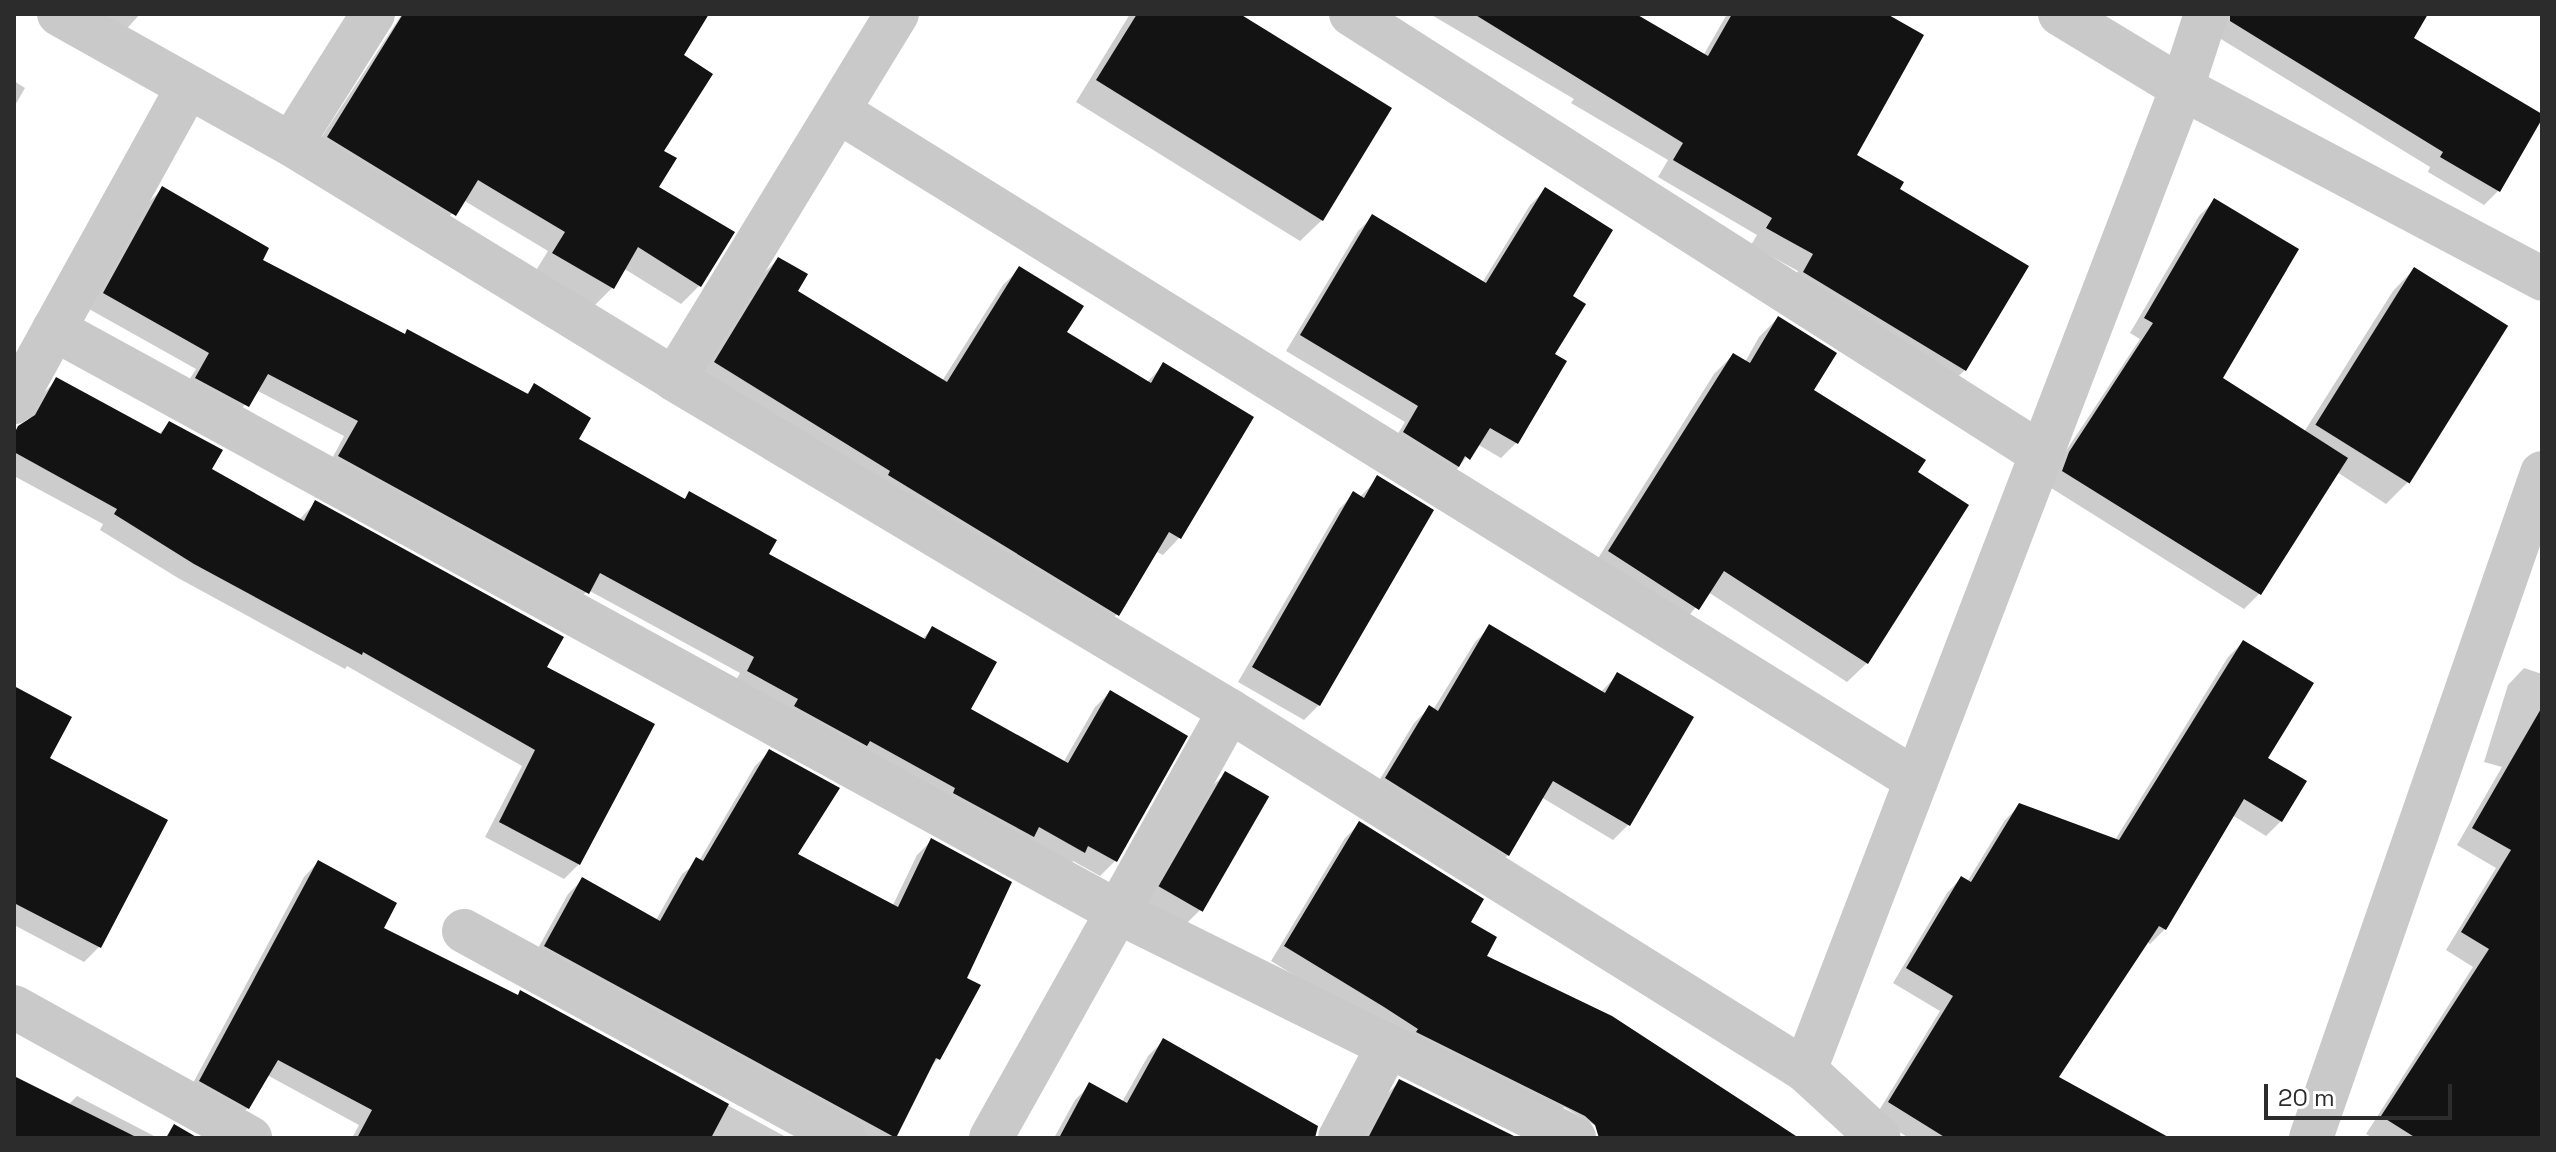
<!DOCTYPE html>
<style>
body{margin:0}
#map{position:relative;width:2556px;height:1152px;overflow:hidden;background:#fff;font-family:"Space Grotesk",sans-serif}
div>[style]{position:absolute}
.shadow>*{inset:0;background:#0003}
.building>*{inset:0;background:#131313;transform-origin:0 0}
.minor>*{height:44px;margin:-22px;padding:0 22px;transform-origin:22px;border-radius:22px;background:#c9c9c9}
.tertiary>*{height:44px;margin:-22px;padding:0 22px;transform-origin:22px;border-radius:22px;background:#c9c9c9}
span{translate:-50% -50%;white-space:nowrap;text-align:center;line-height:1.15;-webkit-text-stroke:8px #fff;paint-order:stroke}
.frame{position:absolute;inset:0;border:16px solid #2c2c2c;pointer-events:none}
.scale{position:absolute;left:2264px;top:1084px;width:188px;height:36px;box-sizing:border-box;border:4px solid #2c2c2c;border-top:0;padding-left:10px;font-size:24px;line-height:28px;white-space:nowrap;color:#2c2c2c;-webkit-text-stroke:6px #fff;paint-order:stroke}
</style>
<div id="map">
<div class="shadow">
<div style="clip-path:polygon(92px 14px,140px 14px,122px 34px)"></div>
<div style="clip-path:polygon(402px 14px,707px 14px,681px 56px,656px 188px,699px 286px,681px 304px,623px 268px,612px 288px,594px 306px,535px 272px,548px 251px,463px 200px,436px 233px,310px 155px)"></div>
<div style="clip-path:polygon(1130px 14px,1236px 14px,1322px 220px,1300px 241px,1076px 102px)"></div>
<div style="clip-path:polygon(1430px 14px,1632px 14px,1703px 56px,1727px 14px,1883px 14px,1854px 155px,1898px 190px,1965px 370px,1948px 386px,1788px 290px,1798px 271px,1751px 245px,1757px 235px,1658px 177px,1668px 160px,1571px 103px,1574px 99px)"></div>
<div style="clip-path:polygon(2223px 14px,2417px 14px,2411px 38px,2498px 191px,2484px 205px,2428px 172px,2430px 167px,2216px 36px)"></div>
<div style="clip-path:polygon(14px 81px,25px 88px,14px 107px)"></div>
<div style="clip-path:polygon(162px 189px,260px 261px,525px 395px,535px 386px,576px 439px,683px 500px,690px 494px,766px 555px,921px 640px,932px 629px,968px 710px,1063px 763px,1095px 707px,1110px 692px,1185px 736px,1115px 861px,1100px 876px,1073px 861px,1068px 867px,733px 686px,740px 673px,588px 590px,572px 607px,325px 472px,344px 436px,256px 390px,232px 421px,181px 393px,196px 369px,89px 309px,147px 204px)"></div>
<div style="clip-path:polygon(1545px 190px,1570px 297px,1552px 355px,1564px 362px,1516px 443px,1501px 458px,1477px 444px,1453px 474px,1389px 448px,1405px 422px,1286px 351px,1358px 231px,1373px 216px,1482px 283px,1530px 205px)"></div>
<div style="clip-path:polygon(2214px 201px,2221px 379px,2304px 432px,2393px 291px,2414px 269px,2408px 482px,2386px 504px,2337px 472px,2259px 594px,2244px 609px,2048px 486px,2054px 469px,2140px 339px,2130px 333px,2199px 216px)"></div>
<div style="clip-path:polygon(778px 259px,795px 292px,942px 381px,1003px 285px,1020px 268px,1065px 333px,1146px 383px,1164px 365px,1251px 418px,1179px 538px,1163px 555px,1155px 551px,1117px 614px,1101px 631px,699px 379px,761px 276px)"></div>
<div style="clip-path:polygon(1778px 318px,1811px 391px,1915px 473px,1867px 663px,1847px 682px,1708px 592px,1679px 628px,1590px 571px,1714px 374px,1733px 355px,1745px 362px,1759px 337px)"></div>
<div style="clip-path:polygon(57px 379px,158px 435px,170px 423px,209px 470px,299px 520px,315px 503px,544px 668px,579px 864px,564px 879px,485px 837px,522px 766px,347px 666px,345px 669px,178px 578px,100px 530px,103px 524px,14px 476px,14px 433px,26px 423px,42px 395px)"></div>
<div style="clip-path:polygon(1378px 478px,1319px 705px,1304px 720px,1238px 682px,1339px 509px,1354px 494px,1360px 497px)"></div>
<div style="clip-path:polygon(1490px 627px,1601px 692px,1618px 674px,1628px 825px,1613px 840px,1541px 797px,1508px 855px,1493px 870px,1371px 794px,1414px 723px,1429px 708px,1433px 710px,1475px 642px)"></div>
<div style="clip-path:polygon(2243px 642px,2281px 821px,2266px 836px,2232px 815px,2165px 929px,2150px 944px,2147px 942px,2056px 1077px,2128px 1138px,1909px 1138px,1875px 1117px,1940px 1011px,1893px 983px,1947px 893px,1961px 878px,1967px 882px,2005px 820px,2020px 805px,2115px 840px,2228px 657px)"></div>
<div style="clip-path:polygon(2524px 668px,2542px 674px,2542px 1138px,2373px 1138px,2366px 1134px,2473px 967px,2446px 950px,2496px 868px,2457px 845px,2502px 767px,2484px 762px,2508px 685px)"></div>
<div style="clip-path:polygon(14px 688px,47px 759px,165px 820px,99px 947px,84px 962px,14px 925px)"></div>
<div style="clip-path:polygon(769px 752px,795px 854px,892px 907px,917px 855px,931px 841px,964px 979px,938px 1059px,930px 1067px,894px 1138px,850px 1138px,531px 961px,568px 894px,582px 880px,656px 920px,682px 874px,699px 861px,755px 766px)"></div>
<div style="clip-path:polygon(1226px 773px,1201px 909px,1186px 924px,1147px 902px,1210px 788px)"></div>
<div style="clip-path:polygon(1359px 824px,1468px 923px,1484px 957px,1734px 1138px,1616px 1138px,1564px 1107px,1551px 1120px,1369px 1021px,1271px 961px,1345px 838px)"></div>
<div style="clip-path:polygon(318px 862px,381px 929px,517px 997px,521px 993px,788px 1138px,352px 1138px,359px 1125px,267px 1075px,248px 1108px,233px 1122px,186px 1096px,304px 877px)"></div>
<div style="clip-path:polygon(1163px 1041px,1268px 1138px,1054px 1138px,1075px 1100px,1090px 1085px,1122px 1102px,1148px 1056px)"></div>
<div style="clip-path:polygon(14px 1078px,68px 1105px,77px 1096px,158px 1138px,14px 1138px)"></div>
<div style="clip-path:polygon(1399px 1082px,1513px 1138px,1363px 1138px,1384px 1097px)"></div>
</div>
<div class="building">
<div style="clip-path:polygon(403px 14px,709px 14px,684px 55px,713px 74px,664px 151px,677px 158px,659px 187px,735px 232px,701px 287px,638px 247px,614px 289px,552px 253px,565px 232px,478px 180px,456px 216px,327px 137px)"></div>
<div style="clip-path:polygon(1137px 14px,1240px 14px,1392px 108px,1323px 221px,1096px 80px)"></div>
<div style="clip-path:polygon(1474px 14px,1636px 14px,1708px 56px,1732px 14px,1887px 14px,1924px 35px,1857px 155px,1904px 182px,1900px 189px,2029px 266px,1966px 371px,1803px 272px,1813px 254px,1766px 228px,1772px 218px,1673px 160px,1683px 143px)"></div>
<div style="clip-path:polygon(2230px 14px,2428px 14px,2414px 38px,2542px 114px,2542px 119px,2500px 192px,2440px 157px,2443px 152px,2230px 21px)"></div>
<div style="clip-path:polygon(162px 186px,269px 248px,263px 260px,405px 334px,407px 329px,528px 394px,534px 383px,591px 418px,579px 439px,685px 499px,689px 491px,777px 540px,769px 554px,925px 639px,932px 626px,997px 662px,971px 709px,1068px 763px,1110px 690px,1188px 736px,1117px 862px,1088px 846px,1085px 853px,1039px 827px,1034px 837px,953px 793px,955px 788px,870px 741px,867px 746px,794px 706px,798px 699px,747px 671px,754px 657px,600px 573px,589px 594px,338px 456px,358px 421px,268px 374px,249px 407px,195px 378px,209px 353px,103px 293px)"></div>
<div style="clip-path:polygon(1545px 187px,1613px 230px,1573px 296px,1586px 304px,1555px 354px,1567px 361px,1518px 444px,1490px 428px,1470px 460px,1465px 456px,1459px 467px,1403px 432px,1418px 406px,1300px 335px,1372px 214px,1486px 283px)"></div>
<div style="clip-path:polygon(2214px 198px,2299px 249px,2223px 378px,2348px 458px,2261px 595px,2062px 471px,2069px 452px,2153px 323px,2144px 318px)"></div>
<div style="clip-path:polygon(778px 257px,808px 274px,798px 291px,947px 382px,1019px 266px,1084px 306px,1067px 332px,1151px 383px,1163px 362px,1254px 417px,1181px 539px,1169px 532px,1119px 616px,888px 475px,890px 471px,714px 362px)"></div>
<div style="left:2414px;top:267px;width:111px;height:186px;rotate:32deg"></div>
<div style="clip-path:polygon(1778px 316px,1837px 353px,1814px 390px,1926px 460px,1918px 472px,1969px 505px,1868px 664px,1724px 571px,1699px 610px,1608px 551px,1733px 353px,1750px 363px)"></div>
<div style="clip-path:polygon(56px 377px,161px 434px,169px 421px,223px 450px,212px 469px,304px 521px,315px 500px,564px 637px,547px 667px,655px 724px,580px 865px,499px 822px,535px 750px,363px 652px,362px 655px,194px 564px,114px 514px,117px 509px,14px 452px,14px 434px,18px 426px,35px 415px)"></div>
<div style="clip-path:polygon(1377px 475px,1434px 510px,1320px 706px,1252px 667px,1353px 491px,1364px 498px)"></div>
<div style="clip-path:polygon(1489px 624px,1605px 693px,1617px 672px,1694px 717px,1630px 826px,1553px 781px,1509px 856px,1385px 778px,1429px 705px,1438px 711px)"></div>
<div style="clip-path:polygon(2243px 640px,2314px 683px,2268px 758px,2307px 781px,2282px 822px,2244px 799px,2166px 930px,2159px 926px,2059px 1077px,2170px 1138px,1946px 1138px,1888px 1102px,1953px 996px,1906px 968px,1961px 876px,1971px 882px,2019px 803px,2119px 840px)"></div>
<div style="clip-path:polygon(14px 686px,72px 717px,50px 758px,168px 820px,101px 948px,14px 903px)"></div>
<div style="clip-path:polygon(2542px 707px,2542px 1138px,2416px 1138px,2381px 1116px,2489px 949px,2461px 932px,2511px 850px,2472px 828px)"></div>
<div style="clip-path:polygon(769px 749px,840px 788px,798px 854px,898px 907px,931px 838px,1012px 882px,967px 978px,981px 985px,940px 1060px,936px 1058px,896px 1138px,544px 946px,582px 877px,660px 921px,696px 857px,703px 861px)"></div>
<div style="left:1225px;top:771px;width:51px;height:133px;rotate:30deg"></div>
<div style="clip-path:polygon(1359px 821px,1484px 899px,1471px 922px,1497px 937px,1487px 956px,1612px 1016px,1799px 1138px,1599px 1138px,1595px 1125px,1585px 1116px,1416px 1032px,1418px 1029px,1384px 1007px,1284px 946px)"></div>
<div style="clip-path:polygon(318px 860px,397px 903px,384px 928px,518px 995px,520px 990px,729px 1104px,711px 1138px,357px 1138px,372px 1110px,278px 1060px,249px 1109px,199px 1081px)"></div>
<div style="clip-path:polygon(1163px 1038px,1318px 1126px,1315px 1138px,1059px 1138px,1089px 1082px,1127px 1103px)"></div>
<div style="clip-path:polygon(14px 1076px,138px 1138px,14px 1138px)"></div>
<div style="clip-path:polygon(1399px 1079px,1518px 1138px,1368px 1138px)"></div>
<div style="clip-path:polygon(174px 1124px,198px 1138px,166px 1138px)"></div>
</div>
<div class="minor">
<div style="left:59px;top:14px;width:266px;rotate:29.3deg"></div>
<div style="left:291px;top:144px;width:449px;rotate:31.5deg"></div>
<div style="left:674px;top:379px;width:648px;rotate:30.84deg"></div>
<div style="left:1230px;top:711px;width:678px;rotate:31.98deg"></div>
<div style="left:1805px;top:1070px;width:100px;rotate:42.6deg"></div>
<div style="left:1351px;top:14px;width:818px;rotate:32.52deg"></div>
<div style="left:838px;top:111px;width:1269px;rotate:31.82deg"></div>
<div style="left:291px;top:144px;width:154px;rotate:-57.8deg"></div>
<div style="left:54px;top:329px;width:1213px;rotate:28.72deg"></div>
<div style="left:1118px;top:912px;width:509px;rotate:26.36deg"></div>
<div style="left:674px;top:379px;width:428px;rotate:-58.6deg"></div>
<div style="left:14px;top:402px;width:360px;rotate:-61.1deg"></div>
<div style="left:464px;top:931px;width:433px;rotate:28.6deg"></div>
<div style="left:14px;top:1007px;width:270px;rotate:29deg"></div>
<div style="left:1805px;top:1070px;width:1052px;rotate:-69deg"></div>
<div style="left:2182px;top:88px;width:78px;rotate:-72deg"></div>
<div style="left:991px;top:1138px;width:489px;rotate:-60.8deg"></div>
<div style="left:1340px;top:1138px;width:104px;rotate:-62.4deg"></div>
<div style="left:2311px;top:1138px;width:704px;rotate:-70.84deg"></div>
</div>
<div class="tertiary">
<div style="left:2060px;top:14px;width:143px;rotate:31.2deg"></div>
<div style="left:2182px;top:88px;width:408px;rotate:27.9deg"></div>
</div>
<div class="frame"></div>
<div class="scale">20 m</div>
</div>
